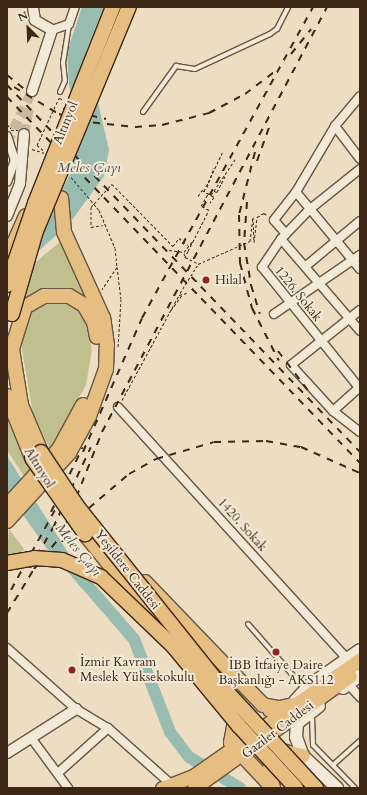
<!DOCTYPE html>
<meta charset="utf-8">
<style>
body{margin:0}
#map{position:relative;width:367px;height:795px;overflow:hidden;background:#edddc3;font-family:Cardo,serif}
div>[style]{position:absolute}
.green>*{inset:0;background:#c0bf8e}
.water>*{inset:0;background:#99bcb1}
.river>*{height:12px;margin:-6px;padding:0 6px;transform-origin:6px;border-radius:6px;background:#99bcb1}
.tertiary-tunnel>*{height:10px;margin-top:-5px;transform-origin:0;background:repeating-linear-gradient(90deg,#cab9a0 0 10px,transparent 0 15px)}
.path>*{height:1px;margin-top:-0.5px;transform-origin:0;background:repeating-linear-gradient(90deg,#3c2716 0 3px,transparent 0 5px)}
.roads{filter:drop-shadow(1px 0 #685441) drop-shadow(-1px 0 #685441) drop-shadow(0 1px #685441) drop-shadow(0 -1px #685441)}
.service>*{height:4px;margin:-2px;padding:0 2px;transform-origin:2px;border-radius:2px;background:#f3e9d8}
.minor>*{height:8px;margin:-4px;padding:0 4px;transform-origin:4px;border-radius:4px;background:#f3e9d8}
.tertiary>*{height:10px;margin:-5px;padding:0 5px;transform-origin:5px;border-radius:5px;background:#f3e9d8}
.secondary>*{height:12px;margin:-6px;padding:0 6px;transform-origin:6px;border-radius:6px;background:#f3e9d8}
.primary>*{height:13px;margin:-6.5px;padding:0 6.5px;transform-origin:6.5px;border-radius:6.5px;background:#e6be82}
.trunk>*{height:14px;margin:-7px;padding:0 7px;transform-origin:7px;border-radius:7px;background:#e6be82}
.rail>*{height:2px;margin-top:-1px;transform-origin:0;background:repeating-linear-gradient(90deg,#3c2716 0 7px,transparent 0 14px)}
.path-bridge>*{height:1px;margin-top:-0.5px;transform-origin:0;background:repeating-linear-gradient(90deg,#3c2716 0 3px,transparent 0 5px)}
.bridges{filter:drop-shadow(1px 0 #3c2716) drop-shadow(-1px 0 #3c2716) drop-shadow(0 1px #3c2716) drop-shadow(0 -1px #3c2716)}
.trunk-bridge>*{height:14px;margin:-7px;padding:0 7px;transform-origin:7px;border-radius:7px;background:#e6be82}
.dots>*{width:11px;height:11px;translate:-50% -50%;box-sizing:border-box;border:2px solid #f3e9d8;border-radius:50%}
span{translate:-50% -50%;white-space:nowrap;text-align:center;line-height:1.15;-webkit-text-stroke:4px #f3e9d8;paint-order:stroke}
.street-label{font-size:13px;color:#3c2716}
.poi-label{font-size:13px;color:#3c2716}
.left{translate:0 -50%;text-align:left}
.water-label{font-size:14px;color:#534c3d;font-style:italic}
.frame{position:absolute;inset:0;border:8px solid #3c2716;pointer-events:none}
.north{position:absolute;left:8px;top:8px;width:40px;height:40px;-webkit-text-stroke:3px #f3e9d8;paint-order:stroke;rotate:336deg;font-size:11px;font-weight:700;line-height:16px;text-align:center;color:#3c2716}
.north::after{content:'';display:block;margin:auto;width:14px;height:18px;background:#3c2716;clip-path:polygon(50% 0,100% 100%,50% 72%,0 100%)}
</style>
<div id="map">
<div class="green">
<div style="clip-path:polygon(61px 241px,95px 306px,72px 292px,56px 289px,35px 293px,23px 303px,20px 302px,31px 266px)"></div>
<div style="clip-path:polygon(44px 303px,66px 303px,83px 314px,92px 349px,86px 385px,50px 449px,33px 414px,21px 344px,22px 331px,32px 308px)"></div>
<div style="clip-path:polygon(7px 415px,31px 470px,24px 476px,7px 450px)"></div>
<div style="clip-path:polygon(9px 529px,24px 549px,20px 554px,7px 558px)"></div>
</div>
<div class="water">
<div style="clip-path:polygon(82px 7px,104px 7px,86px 51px,109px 150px,104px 176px,70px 223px,33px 256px,7px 254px,52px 211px,70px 174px,80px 133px,69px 84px,67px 52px)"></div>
<div style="clip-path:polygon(7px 456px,69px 554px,57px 563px,7px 492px)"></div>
</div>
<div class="river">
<div style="left:67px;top:562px;width:102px;rotate:49deg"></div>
<div style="left:134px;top:639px;width:100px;rotate:68.8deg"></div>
<div style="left:170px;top:732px;width:31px;rotate:53deg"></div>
<div style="left:189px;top:757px;width:60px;rotate:31.3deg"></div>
</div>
<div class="tertiary-tunnel">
<div style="left:24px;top:134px;width:25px;rotate:-79deg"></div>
<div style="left:7px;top:143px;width:58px;rotate:-64.3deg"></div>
</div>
<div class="path">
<div style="left:59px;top:98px;width:5px;rotate:22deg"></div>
<div style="left:7px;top:124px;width:6px;rotate:51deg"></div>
<div style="left:11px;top:130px;width:7px"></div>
<div style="left:37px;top:145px;width:8px;rotate:40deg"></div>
<div style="left:32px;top:149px;width:13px;rotate:18deg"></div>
<div style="left:71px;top:177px;width:43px;rotate:49.7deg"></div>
<div style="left:99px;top:210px;width:41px;rotate:67.2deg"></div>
<div style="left:115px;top:248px;width:19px;rotate:84deg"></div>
<div style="left:117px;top:267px;width:27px;rotate:124deg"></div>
<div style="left:112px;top:184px;width:87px;rotate:45.5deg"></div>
<div style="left:173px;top:246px;width:10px;rotate:-53deg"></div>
<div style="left:179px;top:238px;width:11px;rotate:38deg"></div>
<div style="left:207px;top:187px;width:20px;rotate:-70deg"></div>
<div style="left:204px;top:191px;width:44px;rotate:-64.6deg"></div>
<div style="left:214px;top:191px;width:3px;rotate:18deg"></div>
<div style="left:217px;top:192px;width:20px;rotate:-63deg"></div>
<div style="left:211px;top:195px;width:45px;rotate:-56deg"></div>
<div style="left:198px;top:196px;width:7px;rotate:-56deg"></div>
<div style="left:202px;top:190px;width:14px;rotate:30deg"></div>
<div style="left:214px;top:197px;width:7px;rotate:124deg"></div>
<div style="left:91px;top:207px;width:20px;rotate:90deg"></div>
<div style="left:91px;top:227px;width:12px;rotate:-9deg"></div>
<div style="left:250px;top:241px;width:24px;rotate:-83deg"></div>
<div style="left:253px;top:217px;width:25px;rotate:88deg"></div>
<div style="left:254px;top:242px;width:25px;rotate:-83deg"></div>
<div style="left:257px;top:217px;width:8px;rotate:-30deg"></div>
<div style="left:264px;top:213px;width:5px;rotate:37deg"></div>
<div style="left:169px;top:250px;width:15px;rotate:8deg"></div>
<div style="left:184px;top:252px;width:16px;rotate:-52deg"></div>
<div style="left:188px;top:251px;width:46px;rotate:-62.9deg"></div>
<div style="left:209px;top:210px;width:9px;rotate:-153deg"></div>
<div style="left:201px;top:206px;width:14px;rotate:-60deg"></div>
<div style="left:184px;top:253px;width:4px;rotate:76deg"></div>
<div style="left:117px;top:267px;width:32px;rotate:83deg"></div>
<div style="left:121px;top:299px;width:49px;rotate:93.5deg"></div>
<div style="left:171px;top:310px;width:19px;rotate:-54deg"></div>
<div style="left:122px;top:400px;width:119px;rotate:-61.5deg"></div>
<div style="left:179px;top:295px;width:8px;rotate:-14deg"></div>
</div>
<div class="roads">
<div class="service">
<div style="left:60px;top:92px;width:12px;rotate:-66deg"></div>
<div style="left:65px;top:81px;width:18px;rotate:-96deg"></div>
<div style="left:63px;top:63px;width:39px;rotate:-81deg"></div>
<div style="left:143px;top:112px;width:57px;rotate:-54.3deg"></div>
<div style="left:176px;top:66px;width:19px;rotate:9deg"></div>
<div style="left:195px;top:69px;width:83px;rotate:-25deg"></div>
<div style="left:270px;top:34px;width:9px;rotate:-36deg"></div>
<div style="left:277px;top:29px;width:25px;rotate:-63deg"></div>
<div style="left:248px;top:624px;width:86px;rotate:48.8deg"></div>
<div style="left:312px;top:716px;width:29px;rotate:88deg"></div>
<div style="left:313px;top:745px;width:60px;rotate:45.7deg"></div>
<div style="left:333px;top:765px;width:36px;rotate:-42deg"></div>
</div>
<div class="minor">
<div style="left:52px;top:30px;width:18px;rotate:-19deg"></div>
<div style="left:69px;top:24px;width:18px;rotate:-71deg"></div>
<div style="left:335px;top:126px;width:41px;rotate:52.9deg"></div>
<div style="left:7px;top:136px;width:25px;rotate:72deg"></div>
<div style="left:15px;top:160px;width:23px;rotate:110deg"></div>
<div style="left:360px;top:169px;width:65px;rotate:141.2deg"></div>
<div style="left:309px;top:210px;width:40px;rotate:134deg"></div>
<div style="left:281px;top:239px;width:34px;rotate:124deg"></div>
<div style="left:262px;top:267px;width:156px;rotate:51.2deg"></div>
<div style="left:296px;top:192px;width:100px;rotate:50.3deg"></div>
<div style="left:286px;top:234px;width:18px;rotate:-131deg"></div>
<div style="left:274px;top:220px;width:36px;rotate:-52deg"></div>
<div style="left:296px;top:192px;width:77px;rotate:-59.4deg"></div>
<div style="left:335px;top:126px;width:39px;rotate:-50deg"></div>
<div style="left:281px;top:239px;width:121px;rotate:49.3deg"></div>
<div style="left:306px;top:266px;width:70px;rotate:-39.8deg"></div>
<div style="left:360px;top:310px;width:88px;rotate:141.4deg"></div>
<div style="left:291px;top:365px;width:62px;rotate:47.6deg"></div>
<div style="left:333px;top:411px;width:34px;rotate:38deg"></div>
<div style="left:274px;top:314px;width:104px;rotate:-34.5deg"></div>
<div style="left:118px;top:407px;width:341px;rotate:47.7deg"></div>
<div style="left:333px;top:411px;width:36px;rotate:-42deg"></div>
<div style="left:7px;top:648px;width:92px;rotate:41.5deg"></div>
<div style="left:76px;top:709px;width:37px;rotate:31deg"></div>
<div style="left:108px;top:728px;width:86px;rotate:41.7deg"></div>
<div style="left:348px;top:684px;width:18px;rotate:47deg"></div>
<div style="left:32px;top:739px;width:61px;rotate:53.7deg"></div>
<div style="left:59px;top:772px;width:66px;rotate:-41.9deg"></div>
</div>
<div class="tertiary">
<div style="left:32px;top:91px;width:64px;rotate:-71.8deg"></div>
<div style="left:52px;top:30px;width:20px;rotate:-150deg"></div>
<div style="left:35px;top:20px;width:13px;rotate:-99deg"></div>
<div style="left:7px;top:216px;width:35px;rotate:-68deg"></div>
<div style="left:20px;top:183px;width:49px;rotate:-85.3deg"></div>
<div style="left:7px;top:753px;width:82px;rotate:-32.5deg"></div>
</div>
<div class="secondary">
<div style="left:343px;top:688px;width:21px;rotate:-37deg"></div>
<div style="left:295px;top:701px;width:21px;rotate:-47deg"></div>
<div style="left:309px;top:686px;width:62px;rotate:-35.2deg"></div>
<div style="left:319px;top:706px;width:28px;rotate:142deg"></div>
<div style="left:297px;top:723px;width:14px;rotate:94deg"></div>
<div style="left:296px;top:737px;width:20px;rotate:70deg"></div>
<div style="left:303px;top:756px;width:47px;rotate:43.3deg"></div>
</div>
<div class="primary">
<div style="left:162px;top:788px;width:33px;rotate:-21deg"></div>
<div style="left:193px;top:776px;width:204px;rotate:-35deg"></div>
<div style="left:194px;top:788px;width:192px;rotate:-35.7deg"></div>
</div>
<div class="trunk">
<div style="left:7px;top:259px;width:47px;rotate:-66.2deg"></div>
<div style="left:11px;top:343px;width:63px;rotate:80.8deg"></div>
<div style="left:21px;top:405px;width:51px;rotate:66.9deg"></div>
<div style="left:11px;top:352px;width:47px;rotate:-72.7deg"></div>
<div style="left:25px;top:307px;width:22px;rotate:-30deg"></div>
<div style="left:44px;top:296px;width:25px"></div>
<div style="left:69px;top:296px;width:17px;rotate:31deg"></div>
<div style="left:84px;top:305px;width:20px;rotate:60deg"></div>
<div style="left:94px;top:322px;width:15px;rotate:79deg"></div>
<div style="left:7px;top:396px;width:67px;rotate:68deg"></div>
<div style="left:7px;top:506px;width:77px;rotate:-47.6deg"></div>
<div style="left:59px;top:449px;width:50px;rotate:-61.4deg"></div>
<div style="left:7px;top:521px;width:92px;rotate:-47.6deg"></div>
<div style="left:69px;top:453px;width:42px;rotate:-61.6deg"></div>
<div style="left:89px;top:416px;width:50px;rotate:-70.1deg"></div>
<div style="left:106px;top:369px;width:24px;rotate:-88deg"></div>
<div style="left:107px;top:345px;width:27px;rotate:-98deg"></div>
<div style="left:103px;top:318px;width:94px;rotate:-114.4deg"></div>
<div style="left:64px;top:232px;width:34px;rotate:-95deg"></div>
<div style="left:85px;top:534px;width:119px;rotate:51.1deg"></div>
<div style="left:145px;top:582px;width:170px;rotate:46.2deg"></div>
<div style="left:263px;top:705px;width:16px;rotate:11deg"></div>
<div style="left:270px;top:710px;width:24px;rotate:-12deg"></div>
<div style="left:246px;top:717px;width:16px;rotate:140deg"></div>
<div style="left:234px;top:727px;width:16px;rotate:101deg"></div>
<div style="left:231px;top:743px;width:62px;rotate:47deg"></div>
<div style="left:273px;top:788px;width:17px;rotate:-103deg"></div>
<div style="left:269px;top:771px;width:14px;rotate:-69deg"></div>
<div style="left:274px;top:758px;width:13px;rotate:-29deg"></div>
<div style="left:285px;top:752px;width:18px;rotate:13deg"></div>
</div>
</div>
<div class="rail">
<div style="left:291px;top:54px;width:32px;rotate:-51deg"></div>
<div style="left:7px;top:75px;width:21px;rotate:39deg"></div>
<div style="left:7px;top:85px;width:509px;rotate:46.11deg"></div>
<div style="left:14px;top:87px;width:52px;rotate:31deg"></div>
<div style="left:59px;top:114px;width:21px;rotate:19deg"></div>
<div style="left:79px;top:121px;width:56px;rotate:6.1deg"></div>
<div style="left:135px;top:127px;width:27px;rotate:-4deg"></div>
<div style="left:162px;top:125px;width:49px;rotate:-14.3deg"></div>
<div style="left:209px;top:113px;width:41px;rotate:-27.8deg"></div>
<div style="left:245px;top:94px;width:38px;rotate:-37deg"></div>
<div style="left:7px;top:97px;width:508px;rotate:46.04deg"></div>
<div style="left:63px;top:109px;width:44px;rotate:13.1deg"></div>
<div style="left:255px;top:152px;width:65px;rotate:104.3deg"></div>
<div style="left:239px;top:215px;width:48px;rotate:88.8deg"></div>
<div style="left:240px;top:263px;width:47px;rotate:75.1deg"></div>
<div style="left:252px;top:308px;width:59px;rotate:63deg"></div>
<div style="left:257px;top:161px;width:41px;rotate:-70.3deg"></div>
<div style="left:247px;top:202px;width:41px;rotate:94.2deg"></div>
<div style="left:244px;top:243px;width:43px;rotate:80.5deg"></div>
<div style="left:251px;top:285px;width:30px;rotate:73deg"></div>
<div style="left:278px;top:351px;width:53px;rotate:52.7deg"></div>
<div style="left:83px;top:452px;width:146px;rotate:-66.2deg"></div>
<div style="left:142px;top:318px;width:355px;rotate:-61.2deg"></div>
<div style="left:51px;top:512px;width:72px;rotate:-63.8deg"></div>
<div style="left:62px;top:542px;width:43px;rotate:-51.5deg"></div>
<div style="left:89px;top:508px;width:52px;rotate:-40.4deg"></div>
<div style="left:129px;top:474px;width:31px;rotate:-29deg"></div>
<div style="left:156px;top:459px;width:60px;rotate:-16.3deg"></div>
<div style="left:214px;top:442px;width:52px;rotate:-1.1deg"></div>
<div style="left:266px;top:441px;width:36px;rotate:10deg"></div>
<div style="left:301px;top:447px;width:64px;rotate:23.8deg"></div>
<div style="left:30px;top:568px;width:46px;rotate:-60.1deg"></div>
<div style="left:53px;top:528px;width:89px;rotate:-64.9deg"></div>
<div style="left:11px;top:590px;width:94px;rotate:-61.2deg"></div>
<div style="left:7px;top:613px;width:52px;rotate:-58.5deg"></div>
<div style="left:34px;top:569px;width:43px;rotate:-50.7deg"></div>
<div style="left:61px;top:536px;width:112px;rotate:-68.5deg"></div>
<div style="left:102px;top:432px;width:481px;rotate:-62.1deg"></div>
</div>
<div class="path-bridge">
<div style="left:37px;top:145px;width:52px;rotate:-64.9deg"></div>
<div style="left:91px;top:207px;width:31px;rotate:-48deg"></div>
<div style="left:188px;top:251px;width:7px;rotate:117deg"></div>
<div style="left:185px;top:257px;width:13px;rotate:27deg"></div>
<div style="left:180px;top:293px;width:34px;rotate:-58deg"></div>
<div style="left:198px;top:264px;width:57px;rotate:-23.9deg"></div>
</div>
<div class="bridges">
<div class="trunk-bridge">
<div style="left:7px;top:285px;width:87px;rotate:-71.1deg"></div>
<div style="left:35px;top:203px;width:211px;rotate:-68.3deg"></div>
<div style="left:12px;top:314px;width:86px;rotate:-73.9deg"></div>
<div style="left:36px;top:231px;width:243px;rotate:-67.5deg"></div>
<div style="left:41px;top:452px;width:65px;rotate:56.3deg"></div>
<div style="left:77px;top:506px;width:221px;rotate:51.4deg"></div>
<div style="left:215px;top:679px;width:149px;rotate:47.2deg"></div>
<div style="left:32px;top:458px;width:93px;rotate:55.1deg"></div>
<div style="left:7px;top:563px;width:27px;rotate:-10deg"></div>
<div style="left:34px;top:558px;width:28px;rotate:4deg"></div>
<div style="left:62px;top:560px;width:43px;rotate:23.6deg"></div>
<div style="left:101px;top:577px;width:100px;rotate:43.8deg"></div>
<div style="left:173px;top:646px;width:104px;rotate:50.5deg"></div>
<div style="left:239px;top:726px;width:84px;rotate:47.4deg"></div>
</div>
</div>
<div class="dots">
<div style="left:206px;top:280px;background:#8f2418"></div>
<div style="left:276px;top:652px;background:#8f2418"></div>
<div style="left:72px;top:670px;background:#8f2418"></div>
</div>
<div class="street-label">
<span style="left:66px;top:123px;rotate:-68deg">Altınyol</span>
<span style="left:298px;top:294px;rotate:51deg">1226. Sokak</span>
<span style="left:39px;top:468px;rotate:58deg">Altınyol</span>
<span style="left:242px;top:525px;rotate:48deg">1420. Sokak</span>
<span style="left:127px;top:570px;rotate:52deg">Yeşildere Caddesi</span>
<span style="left:278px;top:730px;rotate:-37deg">Gaziler Caddesi</span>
</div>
<div class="poi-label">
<span class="left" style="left:215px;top:280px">Hilal</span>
<span class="left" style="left:80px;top:670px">İzmir Kavram<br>Meslek Yüksekokulu</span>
<span style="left:276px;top:673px">İBB İtfaiye Daire<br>Başkanlığı - AKS112</span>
</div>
<div class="water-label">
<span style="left:89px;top:168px">Meles Çayı</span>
<span style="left:78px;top:550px;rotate:51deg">Meles Çayı</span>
</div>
<div class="frame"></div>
<div class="north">N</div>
</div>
